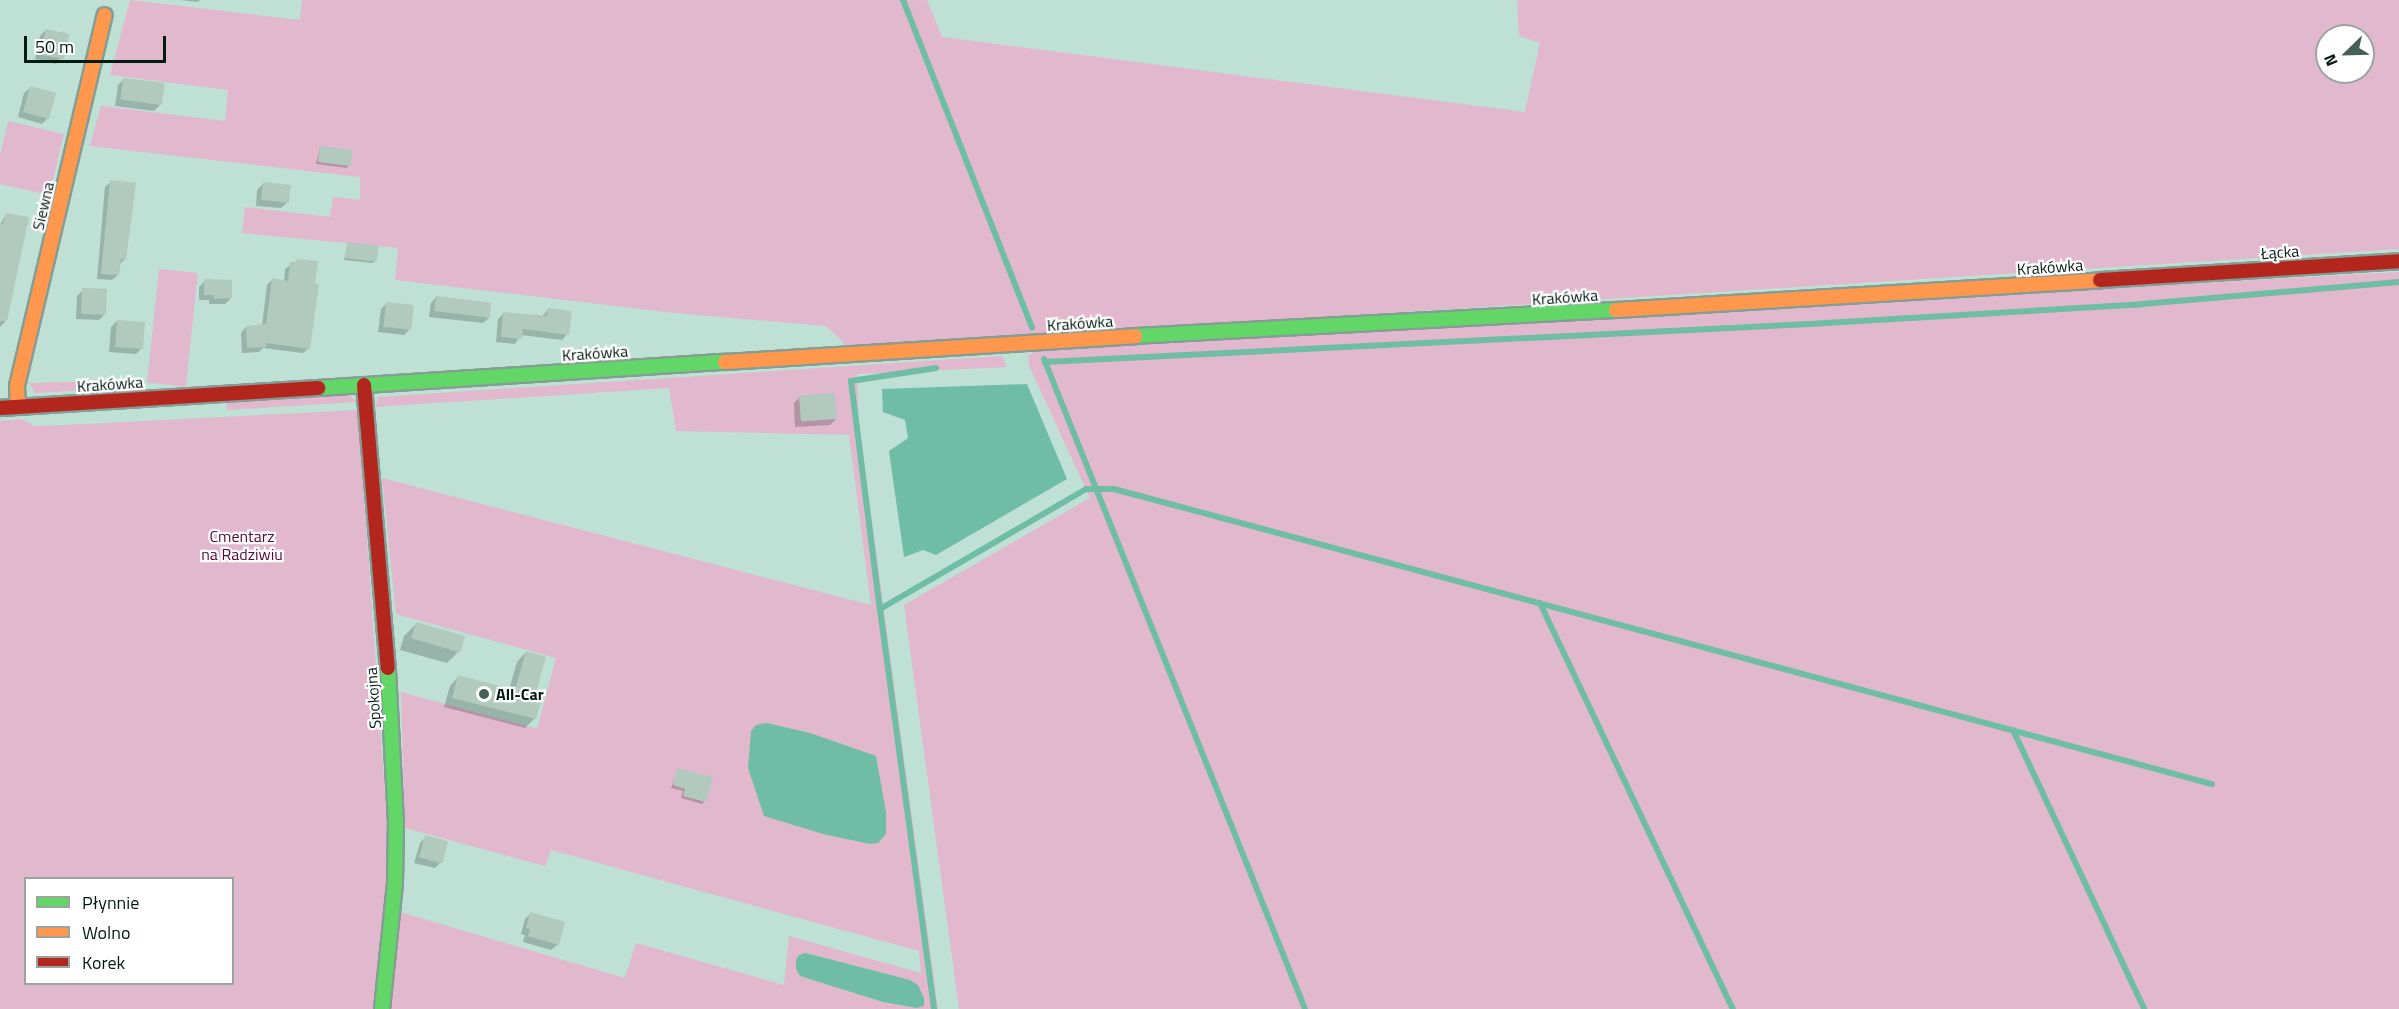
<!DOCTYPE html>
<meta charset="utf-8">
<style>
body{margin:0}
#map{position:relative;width:2399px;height:1009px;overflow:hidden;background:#bfe0d4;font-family:"Titillium Web",sans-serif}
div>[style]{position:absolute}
.green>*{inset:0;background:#e1b8cd;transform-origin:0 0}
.water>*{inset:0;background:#6fbda5}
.shadow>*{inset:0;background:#0003}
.stream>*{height:6px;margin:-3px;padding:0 3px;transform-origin:3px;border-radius:3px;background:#6fbda5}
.building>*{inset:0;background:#b2c9bd;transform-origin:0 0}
.roads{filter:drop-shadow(2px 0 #849d95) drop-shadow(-2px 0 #849d95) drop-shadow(0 2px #849d95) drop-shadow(0 -2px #849d95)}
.fast>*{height:14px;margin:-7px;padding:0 7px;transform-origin:7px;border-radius:7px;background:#63d668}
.slow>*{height:14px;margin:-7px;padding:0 7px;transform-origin:7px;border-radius:7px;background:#ff974d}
.jam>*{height:14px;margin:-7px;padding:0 7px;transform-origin:7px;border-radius:7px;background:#b3261e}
.dots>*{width:16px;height:16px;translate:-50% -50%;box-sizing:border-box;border:3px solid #fff;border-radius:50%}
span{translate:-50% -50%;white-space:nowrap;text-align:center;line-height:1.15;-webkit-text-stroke:4.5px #fff;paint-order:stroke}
.street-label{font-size:16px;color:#041b14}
.park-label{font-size:16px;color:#590838}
.poi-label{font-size:16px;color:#041b14;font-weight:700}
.left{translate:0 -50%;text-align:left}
.legend{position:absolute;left:24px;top:877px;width:210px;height:108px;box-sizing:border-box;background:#fff;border:2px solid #9ba4a1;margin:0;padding:8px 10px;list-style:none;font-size:18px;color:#041b14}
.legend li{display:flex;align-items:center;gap:12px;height:30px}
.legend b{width:30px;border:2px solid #9ba4a1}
.north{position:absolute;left:2315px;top:24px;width:60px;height:60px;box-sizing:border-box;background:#fff;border:2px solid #9ba4a1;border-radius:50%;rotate:247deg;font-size:16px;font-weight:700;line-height:24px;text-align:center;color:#041b14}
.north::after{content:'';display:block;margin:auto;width:21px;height:27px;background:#456057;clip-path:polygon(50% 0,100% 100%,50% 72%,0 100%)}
.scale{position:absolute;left:24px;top:36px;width:142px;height:27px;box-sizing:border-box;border:3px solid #041b14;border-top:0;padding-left:8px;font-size:18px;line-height:21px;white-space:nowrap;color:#041b14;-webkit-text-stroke:4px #fff;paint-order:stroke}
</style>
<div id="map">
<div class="green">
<div style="clip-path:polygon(evenodd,130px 0,300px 20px,302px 0,927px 0,942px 37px,1525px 112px,1540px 43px,1519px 36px,1517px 0,2399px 0,2399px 249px,848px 347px,826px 326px,674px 313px,395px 280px,398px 248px,242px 233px,245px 207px,330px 217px,333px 197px,360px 200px,360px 177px,90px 146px,101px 106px,225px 121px,228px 90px,110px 75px,130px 0,2327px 36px,2363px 36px,2363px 72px,2327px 72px,2327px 36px)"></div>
<div style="clip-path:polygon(8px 121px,64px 134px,49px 195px,0 184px,0 156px)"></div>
<div style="left:159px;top:269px;width:39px;height:114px;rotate:6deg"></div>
<div style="clip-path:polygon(2399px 272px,2399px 1009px,959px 1009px,904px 605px,1090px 498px,1029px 366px,1028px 356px,1036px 350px)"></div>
<div style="clip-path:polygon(evenodd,1002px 356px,1007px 367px,857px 374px,859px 426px,938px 1009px,388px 1009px,400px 912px,625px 978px,636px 943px,784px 985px,789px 936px,921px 973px,919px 951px,551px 850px,545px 866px,405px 828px,401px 692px,537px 729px,556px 658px,396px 614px,382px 478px,871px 605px,849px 435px,676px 431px,669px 388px,376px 407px,378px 397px,1002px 356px,806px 953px,910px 980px,918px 985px,917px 1008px,883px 1002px,801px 976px,806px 953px)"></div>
<div style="clip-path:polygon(112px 381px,136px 382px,136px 387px,35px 393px,29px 383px)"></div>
<div style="clip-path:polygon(346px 394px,359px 402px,227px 410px,226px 402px)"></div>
<div style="clip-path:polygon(evenodd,358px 410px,390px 867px,375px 1009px,0 1009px,0 421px,22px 419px,35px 426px,66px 425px,358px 410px,26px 878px,232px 878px,232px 984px,26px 984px,26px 878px)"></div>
</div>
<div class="water">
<div style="clip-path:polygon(1027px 384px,1067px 479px,936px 555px,923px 550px,904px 557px,889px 451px,908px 438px,905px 420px,883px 412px,882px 389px)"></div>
<div style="clip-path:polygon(767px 723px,810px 733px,876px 756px,886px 812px,886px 834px,878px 843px,870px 844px,823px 834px,764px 816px,748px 768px,751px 731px,756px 725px)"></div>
<div style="clip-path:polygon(806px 953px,910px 980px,918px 985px,924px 998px,924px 1006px,917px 1008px,883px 1002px,800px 976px,796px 969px,796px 960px,799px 955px)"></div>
</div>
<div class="shadow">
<div style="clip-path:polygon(180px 0,200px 0,198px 2px)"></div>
<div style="clip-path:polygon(46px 30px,61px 58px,56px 64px,35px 59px,40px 36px)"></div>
<div style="clip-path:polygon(124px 79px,160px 105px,154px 111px,115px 106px,118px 85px)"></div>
<div style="clip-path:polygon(30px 88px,48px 118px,42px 124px,18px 117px,24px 93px)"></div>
<div style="clip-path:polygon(320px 148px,349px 165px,347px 168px,316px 164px)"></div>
<div style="clip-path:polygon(111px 182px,125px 259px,119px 265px,118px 275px,112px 280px,97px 279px,105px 187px)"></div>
<div style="clip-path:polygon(263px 184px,287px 203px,281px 208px,256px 206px,257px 190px)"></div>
<div style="clip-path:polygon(6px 214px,27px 218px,5px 322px,0 327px,0 225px)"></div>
<div style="clip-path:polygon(348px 244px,375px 261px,373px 263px,344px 260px)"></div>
<div style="clip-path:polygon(298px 260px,309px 348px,303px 353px,263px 348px,259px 352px,242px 353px,241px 333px,246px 327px,262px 326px,267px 285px,272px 280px,284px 282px,285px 269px)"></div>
<div style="clip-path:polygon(205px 281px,231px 298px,225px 304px,209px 304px,209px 300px,199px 300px,199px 287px)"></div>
<div style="clip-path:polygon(83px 290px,105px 314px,99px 320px,76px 319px,77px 296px)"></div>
<div style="clip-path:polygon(436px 297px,489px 318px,483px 323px,429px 317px,431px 303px)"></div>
<div style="clip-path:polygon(387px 303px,410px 329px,404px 335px,378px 332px,381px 309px)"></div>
<div style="clip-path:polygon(548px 310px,567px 334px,562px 340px,521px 335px,515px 344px,496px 342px,498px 319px,504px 313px,542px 316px)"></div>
<div style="clip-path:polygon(117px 321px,141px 349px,136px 354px,109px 352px,111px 327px)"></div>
<div style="clip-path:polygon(800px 397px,836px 419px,830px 425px,795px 427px,794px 403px)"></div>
<div style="clip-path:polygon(416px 624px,459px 651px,447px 663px,400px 650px,404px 636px)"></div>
<div style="clip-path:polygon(526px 652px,534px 694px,535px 718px,525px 728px,444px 707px,450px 686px,459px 676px,509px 690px,517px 662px)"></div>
<div style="clip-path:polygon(678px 769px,705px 801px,702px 804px,681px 798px,683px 791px,671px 788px)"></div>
<div style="clip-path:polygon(426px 837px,441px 862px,435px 868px,414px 863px,420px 843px)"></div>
<div style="clip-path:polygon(531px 913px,564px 923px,557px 945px,551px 950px,523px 942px,525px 935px,521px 934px,525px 919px)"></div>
</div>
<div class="stream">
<div style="left:903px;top:0;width:352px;rotate:68.5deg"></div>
<div style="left:1044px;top:359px;width:700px;rotate:68.12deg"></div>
<div style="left:1045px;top:362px;width:765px;rotate:-2.85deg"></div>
<div style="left:1809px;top:324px;width:334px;rotate:-3.4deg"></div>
<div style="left:2142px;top:304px;width:258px;rotate:-4.9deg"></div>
<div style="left:936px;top:368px;width:86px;rotate:171.3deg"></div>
<div style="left:851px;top:381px;width:230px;rotate:82.8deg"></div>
<div style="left:880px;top:609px;width:238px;rotate:-30.2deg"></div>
<div style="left:1086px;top:489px;width:28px"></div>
<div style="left:1114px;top:489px;width:1137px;rotate:15.04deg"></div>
<div style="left:1540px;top:603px;width:450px;rotate:64.6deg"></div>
<div style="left:880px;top:609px;width:404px;rotate:82.3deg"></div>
<div style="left:2013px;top:730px;width:308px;rotate:64.8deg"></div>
</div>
<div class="building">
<div style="left:46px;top:29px;width:24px;height:26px;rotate:12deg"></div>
<div style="left:123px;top:78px;width:42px;height:22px;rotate:7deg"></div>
<div style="left:30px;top:86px;width:27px;height:27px;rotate:15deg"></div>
<div style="left:320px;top:146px;width:33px;height:16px;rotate:7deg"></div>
<div style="clip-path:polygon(110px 180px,136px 183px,126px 260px,121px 259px,119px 275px,101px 274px)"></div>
<div style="left:263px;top:182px;width:28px;height:18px;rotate:6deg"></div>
<div style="clip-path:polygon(6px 213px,29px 217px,7px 321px,0 321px,0 223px,3px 224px)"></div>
<div style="left:347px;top:242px;width:32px;height:16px;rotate:7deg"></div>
<div style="clip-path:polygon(298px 259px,318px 261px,315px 283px,319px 284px,310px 349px,266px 343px,266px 347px,247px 348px,246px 326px,266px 324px,272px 278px,288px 281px,290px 262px,297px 262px)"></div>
<div style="clip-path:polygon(204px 279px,232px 280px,232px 298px,214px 299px,214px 295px,204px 295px)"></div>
<div style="left:82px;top:288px;width:25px;height:26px;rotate:2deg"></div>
<div style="left:436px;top:296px;width:56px;height:15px;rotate:7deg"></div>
<div style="left:386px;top:302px;width:28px;height:25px;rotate:6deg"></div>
<div style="clip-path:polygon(548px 308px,572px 311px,569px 335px,523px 329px,522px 339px,501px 337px,503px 312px,547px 316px)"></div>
<div style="left:117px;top:320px;width:28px;height:27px;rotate:4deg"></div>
<div style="left:835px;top:393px;width:26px;height:36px;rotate:86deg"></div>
<div style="left:416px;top:622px;width:51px;height:17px;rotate:16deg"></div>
<div style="clip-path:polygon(526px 651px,546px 657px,536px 692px,543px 694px,536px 719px,452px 698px,458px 675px,515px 690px)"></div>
<div style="clip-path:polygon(677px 768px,713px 777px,706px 802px,683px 796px,685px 789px,673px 785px)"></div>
<div style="left:425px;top:835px;width:24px;height:23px;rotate:15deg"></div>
<div style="clip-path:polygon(530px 912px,565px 922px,559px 945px,528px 936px,530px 929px,526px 928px)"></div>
</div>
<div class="roads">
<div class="fast">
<div style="left:1135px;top:336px;width:482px;rotate:-3.1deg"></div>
<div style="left:318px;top:388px;width:408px;rotate:-3.7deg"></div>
<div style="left:382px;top:1009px;width:126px;rotate:-84.1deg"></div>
<div style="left:395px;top:884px;width:61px;rotate:-89.1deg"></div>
<div style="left:396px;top:823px;width:155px;rotate:-93deg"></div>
</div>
<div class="slow">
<div style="left:1616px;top:310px;width:485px;rotate:-3.5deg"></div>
<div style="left:725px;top:362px;width:411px;rotate:-3.6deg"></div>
<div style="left:18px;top:406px;width:20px;rotate:-93deg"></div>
<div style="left:17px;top:386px;width:381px;rotate:-76.7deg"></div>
</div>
<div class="jam">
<div style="left:2100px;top:280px;width:300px;rotate:-3.6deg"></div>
<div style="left:364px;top:385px;width:284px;rotate:85.2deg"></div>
<div style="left:0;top:408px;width:319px;rotate:-3.6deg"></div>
</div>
</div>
<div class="dots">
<div style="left:484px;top:694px;background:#456057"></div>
</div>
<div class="street-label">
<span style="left:43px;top:206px;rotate:-77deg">Siewna</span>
<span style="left:2280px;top:252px;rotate:-4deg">Łącka</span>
<span style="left:2050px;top:267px;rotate:-4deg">Krakówka</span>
<span style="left:1565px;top:297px;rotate:-4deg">Krakówka</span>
<span style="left:1080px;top:323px;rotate:-4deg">Krakówka</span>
<span style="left:595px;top:353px;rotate:-4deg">Krakówka</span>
<span style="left:110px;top:384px;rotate:-4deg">Krakówka</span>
<span style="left:373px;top:698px;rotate:-94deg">Spokojna</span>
</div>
<div class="park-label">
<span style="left:242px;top:545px">Cmentarz<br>na Radziwiu</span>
</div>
<div class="poi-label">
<span class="left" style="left:496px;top:694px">All-Car</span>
</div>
<ul class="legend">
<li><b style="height:8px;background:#63d668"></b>Płynnie</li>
<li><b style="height:8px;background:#ff974d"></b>Wolno</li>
<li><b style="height:8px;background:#b3261e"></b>Korek</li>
</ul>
<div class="north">N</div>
<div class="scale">50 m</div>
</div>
